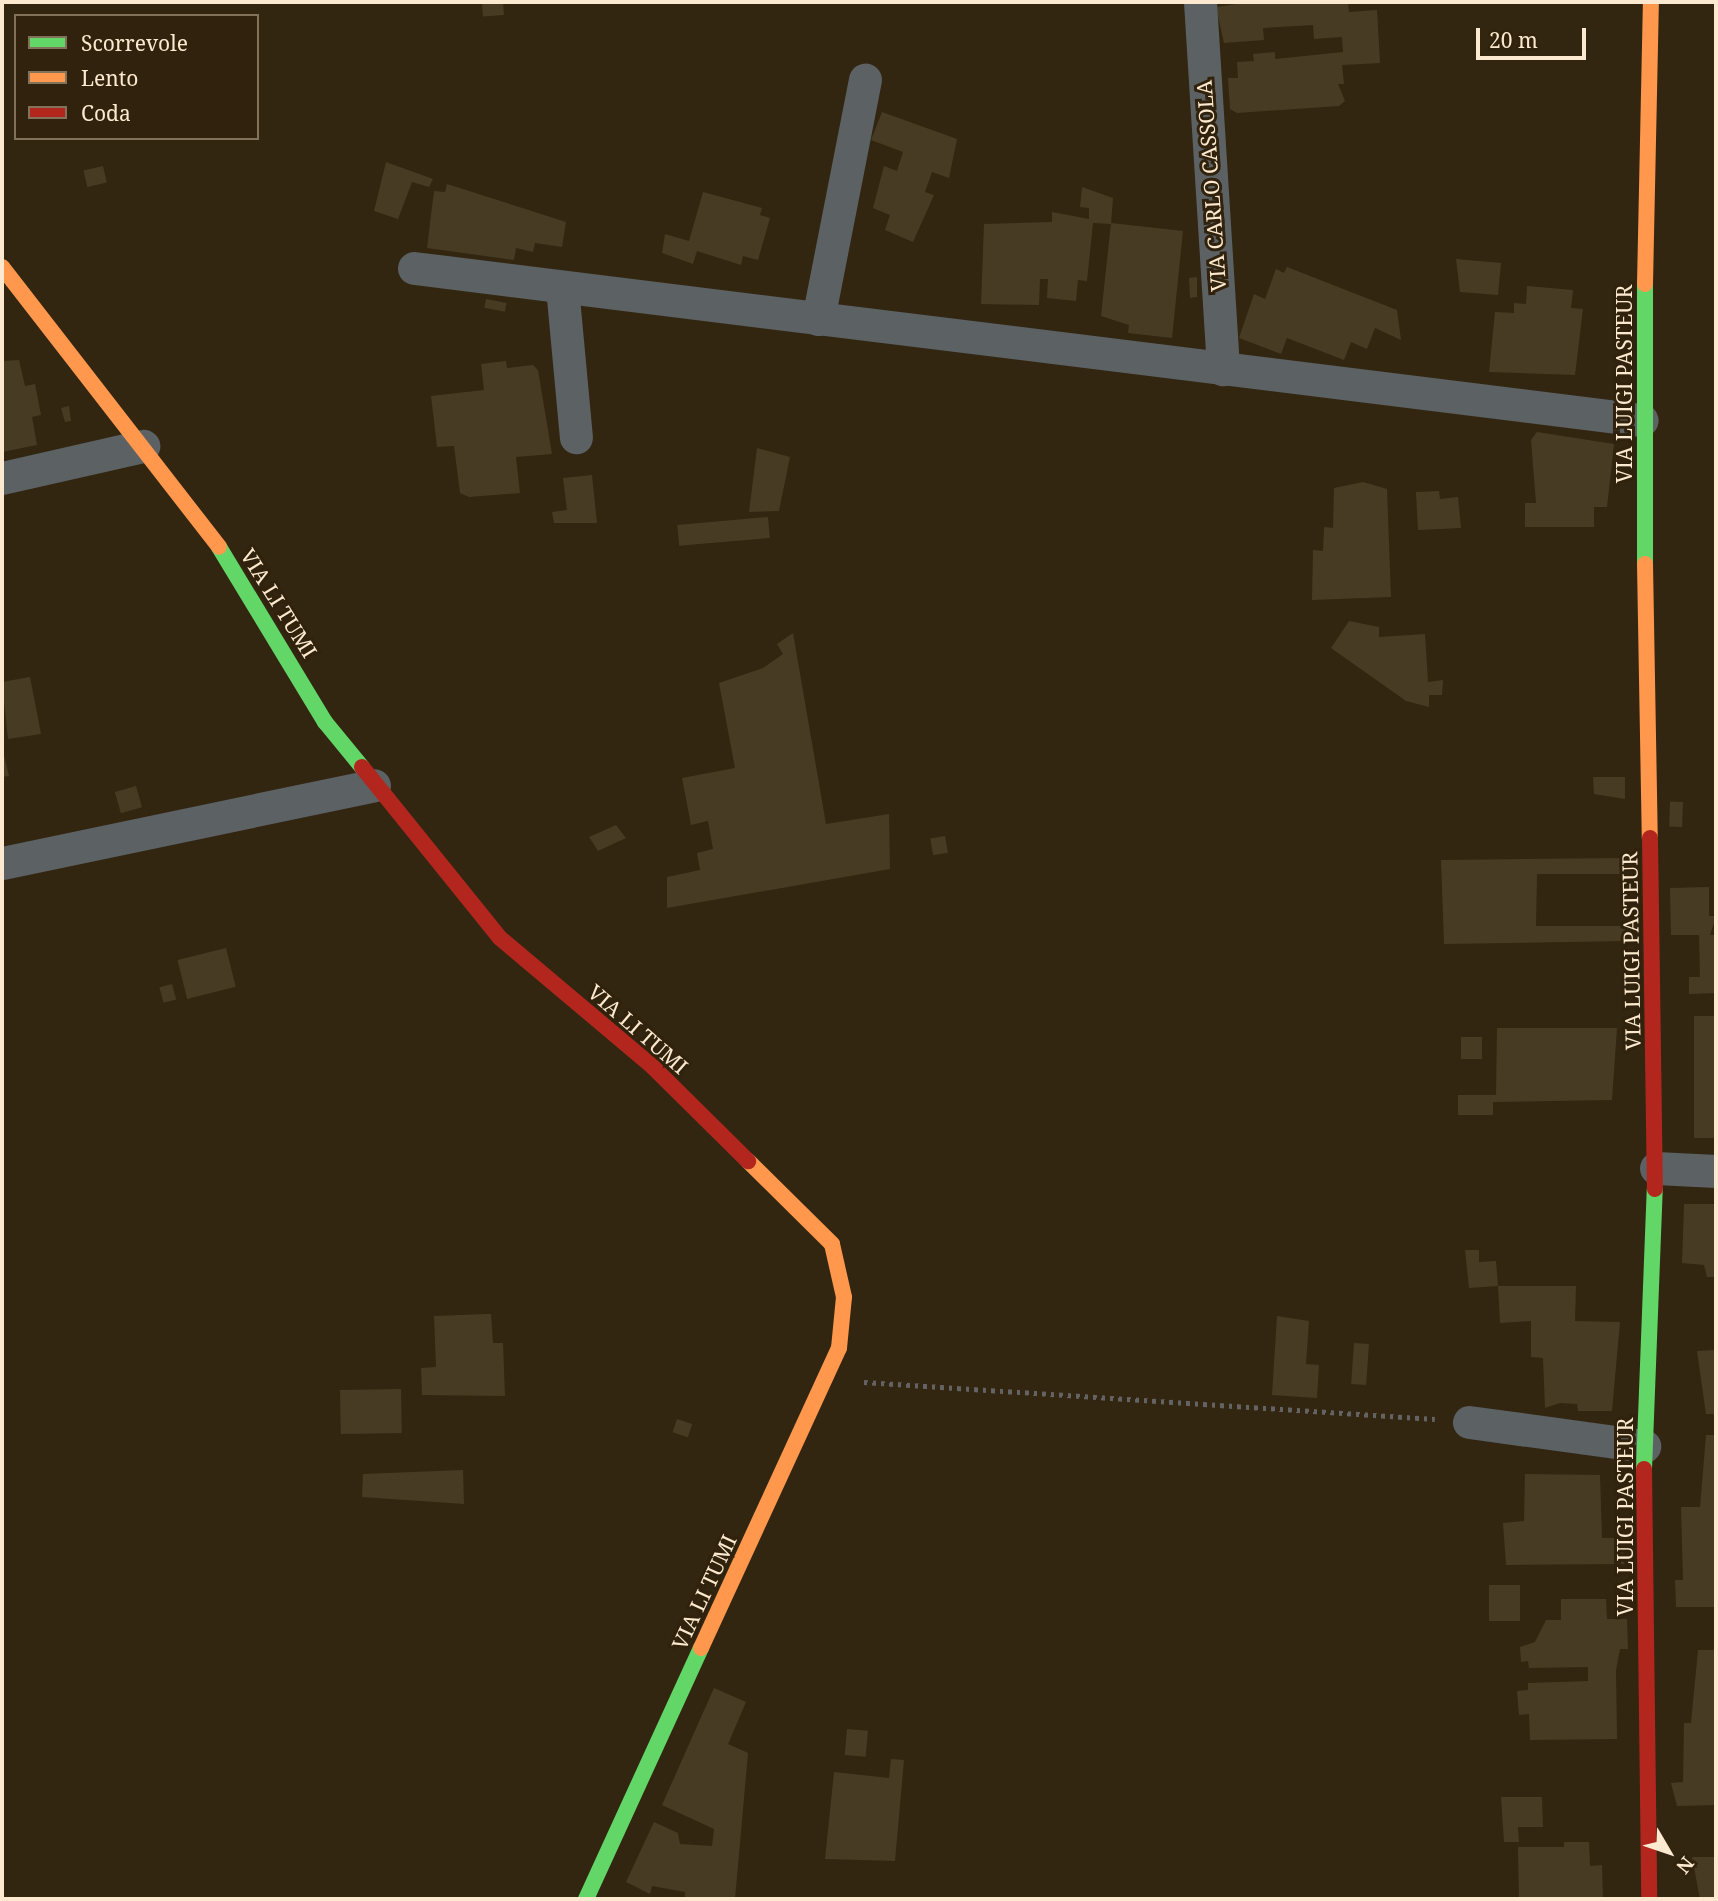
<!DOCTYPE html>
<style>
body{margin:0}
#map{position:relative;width:1718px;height:1901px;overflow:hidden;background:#322611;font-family:"Noto Serif",serif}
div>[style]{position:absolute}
.building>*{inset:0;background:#483b24;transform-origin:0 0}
.path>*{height:4.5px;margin-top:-2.25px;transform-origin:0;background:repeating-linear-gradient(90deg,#636363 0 3.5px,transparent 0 8.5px)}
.street>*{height:33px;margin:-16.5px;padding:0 16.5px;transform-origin:16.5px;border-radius:16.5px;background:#5c6164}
.fast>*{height:16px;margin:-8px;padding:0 8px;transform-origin:8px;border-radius:8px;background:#63d668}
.slow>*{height:16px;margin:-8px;padding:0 8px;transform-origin:8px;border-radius:8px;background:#ff974d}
.jam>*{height:16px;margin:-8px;padding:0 8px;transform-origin:8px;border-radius:8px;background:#b3261e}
span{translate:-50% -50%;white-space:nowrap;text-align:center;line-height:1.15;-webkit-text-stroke:6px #30220c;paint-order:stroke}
.street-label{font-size:21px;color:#fce9cf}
.frame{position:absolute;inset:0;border:4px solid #fce9cf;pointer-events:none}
.legend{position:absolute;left:14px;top:14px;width:245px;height:126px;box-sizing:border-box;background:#30220c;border:2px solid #82725a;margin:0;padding:9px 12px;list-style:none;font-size:21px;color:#fce9cf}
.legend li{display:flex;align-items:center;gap:14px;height:35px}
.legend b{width:35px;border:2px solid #82725a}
.north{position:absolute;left:1634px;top:1817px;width:70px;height:70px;-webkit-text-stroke:5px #30220c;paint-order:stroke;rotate:129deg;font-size:19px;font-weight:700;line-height:28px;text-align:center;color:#fce9cf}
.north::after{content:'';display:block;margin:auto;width:24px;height:32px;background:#fce9cf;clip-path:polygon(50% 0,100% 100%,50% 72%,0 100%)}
.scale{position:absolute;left:1476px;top:28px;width:110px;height:32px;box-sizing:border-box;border:4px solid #fce9cf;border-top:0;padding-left:9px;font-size:21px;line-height:24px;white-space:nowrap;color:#fce9cf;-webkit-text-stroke:5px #30220c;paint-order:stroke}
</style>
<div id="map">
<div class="building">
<div style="left:503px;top:2px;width:13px;height:21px;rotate:86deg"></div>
<div style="clip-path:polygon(1249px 2px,1348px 2px,1349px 12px,1377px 10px,1380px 63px,1342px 65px,1344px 84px,1338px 84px,1345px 101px,1339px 106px,1237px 113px,1230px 109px,1228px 78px,1238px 78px,1237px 62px,1254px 61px,1253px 54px,1275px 52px,1275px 59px,1343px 52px,1342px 37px,1314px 39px,1313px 25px,1263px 28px,1264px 40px,1224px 43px,1216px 7px)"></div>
<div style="clip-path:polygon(882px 112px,957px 139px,949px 178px,932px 172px,925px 192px,934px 195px,913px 242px,885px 230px,890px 215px,873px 208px,884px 166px,897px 171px,903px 152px,871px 140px)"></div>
<div style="clip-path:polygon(386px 162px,433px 179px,429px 187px,412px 182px,398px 219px,374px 211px)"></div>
<div style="left:103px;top:166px;width:17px;height:20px;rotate:77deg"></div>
<div style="clip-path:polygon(447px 184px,566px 222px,562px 247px,535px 243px,533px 252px,516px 248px,514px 260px,427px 248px,434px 191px,445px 192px)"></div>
<div style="clip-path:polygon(1082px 187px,1113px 198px,1111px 224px,1093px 223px,1087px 281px,1078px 280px,1076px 301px,1047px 298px,1048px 279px,1040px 279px,1039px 305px,981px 304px,984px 224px,1052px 222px,1052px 212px,1089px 219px,1089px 208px,1080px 207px)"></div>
<div style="clip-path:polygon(703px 192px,762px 208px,760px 215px,770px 218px,758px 260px,743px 256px,741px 265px,697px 251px,693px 264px,662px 253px,665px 234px,689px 241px)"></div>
<div style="clip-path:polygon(1111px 223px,1183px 231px,1172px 338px,1128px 333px,1129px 325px,1101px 316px)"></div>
<div style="clip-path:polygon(1456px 259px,1501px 263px,1498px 295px,1460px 292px)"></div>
<div style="clip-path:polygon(1287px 267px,1397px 310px,1401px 340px,1375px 328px,1367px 349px,1351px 342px,1344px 360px,1287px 338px,1281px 354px,1239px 338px,1254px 294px,1265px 299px,1276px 269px,1284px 273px)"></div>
<div style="clip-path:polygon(1197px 277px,1197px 297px,1190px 298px,1189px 278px)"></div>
<div style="clip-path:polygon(1527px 286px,1573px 290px,1571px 308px,1583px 309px,1575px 375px,1489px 372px,1495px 312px,1514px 313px,1514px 303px,1526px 304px)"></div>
<div style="left:486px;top:299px;width:21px;height:9px;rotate:11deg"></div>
<div style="clip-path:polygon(19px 360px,25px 386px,35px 384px,41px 415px,32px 417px,37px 445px,2px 452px,2px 361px)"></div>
<div style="clip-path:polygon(506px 361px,507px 368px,533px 365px,538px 370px,552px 454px,516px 457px,520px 493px,469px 497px,460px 493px,454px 446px,437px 447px,431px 396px,484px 390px,481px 364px)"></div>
<div style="clip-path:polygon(69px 406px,71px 421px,65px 422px,61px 408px)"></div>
<div style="clip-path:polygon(1537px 432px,1614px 444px,1607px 507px,1594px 507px,1594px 527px,1525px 527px,1525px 503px,1536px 503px,1531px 440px)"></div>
<div style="clip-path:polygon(757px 448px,790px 457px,779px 511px,749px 512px)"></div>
<div style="clip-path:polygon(592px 475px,597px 523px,554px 523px,552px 512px,567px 510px,563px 478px)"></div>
<div style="clip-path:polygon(1363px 482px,1387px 489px,1391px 597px,1312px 600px,1313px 550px,1323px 551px,1324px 527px,1333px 528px,1334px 488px)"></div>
<div style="clip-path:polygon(1439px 491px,1440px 499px,1458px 497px,1461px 528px,1418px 530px,1416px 492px)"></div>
<div style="left:768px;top:517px;width:21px;height:91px;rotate:85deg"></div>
<div style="clip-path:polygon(1349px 621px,1379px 627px,1379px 637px,1425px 634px,1428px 682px,1443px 680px,1442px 695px,1429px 695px,1429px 707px,1406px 701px,1331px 648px)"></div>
<div style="clip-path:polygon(793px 633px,826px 824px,889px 814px,890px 869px,667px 908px,667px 877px,700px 870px,697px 853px,713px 849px,708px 821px,691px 825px,682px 778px,735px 768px,719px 683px,763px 668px,783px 654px,777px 644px)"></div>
<div style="clip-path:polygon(30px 677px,41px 734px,8px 739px,2px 682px)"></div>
<div style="clip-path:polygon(2px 747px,9px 776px,2px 777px)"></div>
<div style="clip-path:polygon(1593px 777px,1625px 777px,1625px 799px,1594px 794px)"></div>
<div style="left:136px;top:786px;width:22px;height:22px;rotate:74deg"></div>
<div style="left:1683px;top:802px;width:25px;height:13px;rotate:92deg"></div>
<div style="clip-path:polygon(616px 825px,626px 838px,598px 851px,589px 837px)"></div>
<div style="left:945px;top:836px;width:17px;height:15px;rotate:80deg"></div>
<div style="clip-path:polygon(1625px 858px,1625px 874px,1537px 874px,1536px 926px,1626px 926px,1626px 941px,1444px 944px,1441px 860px)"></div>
<div style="clip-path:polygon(1709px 887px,1709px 916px,1716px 916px,1710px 935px,1716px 935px,1716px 993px,1689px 994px,1689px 977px,1700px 977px,1699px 935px,1671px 935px,1670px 888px)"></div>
<div style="left:226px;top:948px;width:40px;height:50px;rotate:76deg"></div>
<div style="left:172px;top:984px;width:16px;height:13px;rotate:75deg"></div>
<div style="left:1694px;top:1016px;width:22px;height:122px"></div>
<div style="clip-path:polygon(1497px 1028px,1617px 1028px,1612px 1100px,1493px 1102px,1493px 1115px,1458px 1115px,1458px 1095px,1496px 1095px)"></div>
<div style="left:1461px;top:1037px;width:21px;height:22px"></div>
<div style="clip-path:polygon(1684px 1204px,1716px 1204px,1716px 1277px,1707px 1277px,1704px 1265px,1682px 1263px)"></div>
<div style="clip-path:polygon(1465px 1250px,1479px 1250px,1479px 1262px,1496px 1261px,1498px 1286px,1576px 1286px,1575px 1321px,1620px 1322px,1612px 1411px,1578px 1411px,1577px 1404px,1560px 1403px,1545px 1408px,1543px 1358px,1531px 1357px,1531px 1321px,1500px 1323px,1498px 1286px,1469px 1288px)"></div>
<div style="clip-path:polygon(486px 1314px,491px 1314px,493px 1343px,503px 1343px,505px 1396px,422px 1395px,421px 1368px,436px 1367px,434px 1316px)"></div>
<div style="clip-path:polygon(1277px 1316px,1309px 1321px,1306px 1364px,1319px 1365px,1317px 1398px,1272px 1395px)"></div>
<div style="left:1354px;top:1343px;width:15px;height:41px;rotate:4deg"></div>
<div style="clip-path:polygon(1716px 1350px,1716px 1414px,1706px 1414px,1697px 1351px)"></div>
<div style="left:401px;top:1389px;width:44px;height:61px;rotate:89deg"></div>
<div style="left:677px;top:1419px;width:16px;height:14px;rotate:18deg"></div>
<div style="clip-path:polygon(1706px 1435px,1716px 1435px,1716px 1607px,1676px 1607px,1675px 1580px,1683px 1580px,1681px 1507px,1700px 1507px)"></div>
<div style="clip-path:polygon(463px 1470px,464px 1504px,362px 1497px,363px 1474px)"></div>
<div style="clip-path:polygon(1525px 1474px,1600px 1475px,1602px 1538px,1623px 1538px,1624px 1564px,1506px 1565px,1503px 1523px,1524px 1521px)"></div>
<div style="left:1520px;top:1585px;width:36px;height:31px;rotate:90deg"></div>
<div style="clip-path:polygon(1561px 1599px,1606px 1599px,1607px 1619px,1627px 1619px,1628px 1649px,1620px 1649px,1616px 1670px,1617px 1739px,1530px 1740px,1529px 1714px,1519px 1715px,1517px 1691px,1528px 1690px,1528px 1683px,1588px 1681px,1588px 1667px,1529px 1668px,1528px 1661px,1521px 1662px,1520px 1647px,1535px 1642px,1546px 1620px,1561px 1620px)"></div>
<div style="clip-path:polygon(1698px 1650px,1716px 1650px,1716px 1805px,1677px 1806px,1671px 1783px,1683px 1782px,1684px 1723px,1691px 1723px)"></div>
<div style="clip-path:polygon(714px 1688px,746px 1702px,728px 1744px,748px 1753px,735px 1899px,685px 1899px,685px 1892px,652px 1886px,650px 1894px,626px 1882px,654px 1822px,678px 1833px,680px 1844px,712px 1846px,714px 1829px,662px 1805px)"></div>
<div style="left:847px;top:1729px;width:21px;height:26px;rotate:5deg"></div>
<div style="clip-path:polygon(891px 1759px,904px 1760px,895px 1861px,825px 1859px,834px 1772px,889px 1778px)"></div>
<div style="clip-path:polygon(1501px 1797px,1542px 1797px,1543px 1827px,1518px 1827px,1519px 1842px,1504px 1842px)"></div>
<div style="clip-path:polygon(1564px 1842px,1589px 1842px,1590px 1866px,1602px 1865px,1603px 1899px,1519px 1899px,1518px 1847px,1564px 1847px)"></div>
<div style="clip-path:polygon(1692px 1857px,1716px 1857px,1716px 1899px,1700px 1899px)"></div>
</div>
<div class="path">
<div style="left:864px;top:1382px;width:572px;rotate:3.71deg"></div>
</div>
<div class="street">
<div style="left:1200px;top:2px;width:368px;rotate:86.4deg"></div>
<div style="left:414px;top:268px;width:1237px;rotate:7.06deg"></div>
<div style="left:562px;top:287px;width:151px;rotate:84.7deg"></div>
<div style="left:818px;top:319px;width:244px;rotate:-78.9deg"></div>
<div style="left:2px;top:478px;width:145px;rotate:-12.8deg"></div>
<div style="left:2px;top:863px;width:380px;rotate:-11.8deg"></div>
<div style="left:1656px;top:1168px;width:60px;rotate:2.9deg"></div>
<div style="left:1469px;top:1422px;width:177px;rotate:7.8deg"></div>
</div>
<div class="fast">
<div style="left:219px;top:547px;width:205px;rotate:58.8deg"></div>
<div style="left:325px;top:722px;width:58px;rotate:50.6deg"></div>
<div style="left:1645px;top:564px;width:280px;rotate:-90deg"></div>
<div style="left:1644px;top:1469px;width:280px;rotate:-87.8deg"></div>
<div style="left:586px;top:1899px;width:276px;rotate:-65.4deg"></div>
</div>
<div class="slow">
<div style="left:2px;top:267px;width:354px;rotate:52.2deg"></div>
<div style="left:1645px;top:284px;width:282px;rotate:-88.8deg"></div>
<div style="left:1645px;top:564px;width:274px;rotate:89deg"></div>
<div style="left:701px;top:1648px;width:330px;rotate:-65.3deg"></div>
<div style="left:839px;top:1348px;width:51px;rotate:-84.4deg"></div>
<div style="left:844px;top:1297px;width:54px;rotate:-102.8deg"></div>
<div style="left:832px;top:1244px;width:118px;rotate:-135.3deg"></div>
</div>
<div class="jam">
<div style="left:362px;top:767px;width:220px;rotate:51.1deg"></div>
<div style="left:500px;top:938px;width:200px;rotate:40.1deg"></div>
<div style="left:653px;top:1067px;width:134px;rotate:44.7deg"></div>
<div style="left:1650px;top:838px;width:351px;rotate:89.2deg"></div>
<div style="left:1644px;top:1469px;width:430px;rotate:89.3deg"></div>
</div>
<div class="street-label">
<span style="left:1211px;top:186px;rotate:-94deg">VIA CARLO CASSOLA</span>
<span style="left:1624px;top:384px;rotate:-90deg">VIA LUIGI PASTEUR</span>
<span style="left:279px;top:603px;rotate:58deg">VIA LI TUMI</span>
<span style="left:1631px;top:951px;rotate:-91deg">VIA LUIGI PASTEUR</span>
<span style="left:638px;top:1029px;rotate:41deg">VIA LI TUMI</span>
<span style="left:1625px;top:1517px;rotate:-90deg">VIA LUIGI PASTEUR</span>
<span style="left:704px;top:1592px;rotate:-65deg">VIA LI TUMI</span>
</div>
<div class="frame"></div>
<ul class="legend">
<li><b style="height:9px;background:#63d668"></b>Scorrevole</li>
<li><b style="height:9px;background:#ff974d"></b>Lento</li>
<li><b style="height:9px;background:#b3261e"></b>Coda</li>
</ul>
<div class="north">N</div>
<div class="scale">20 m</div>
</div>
